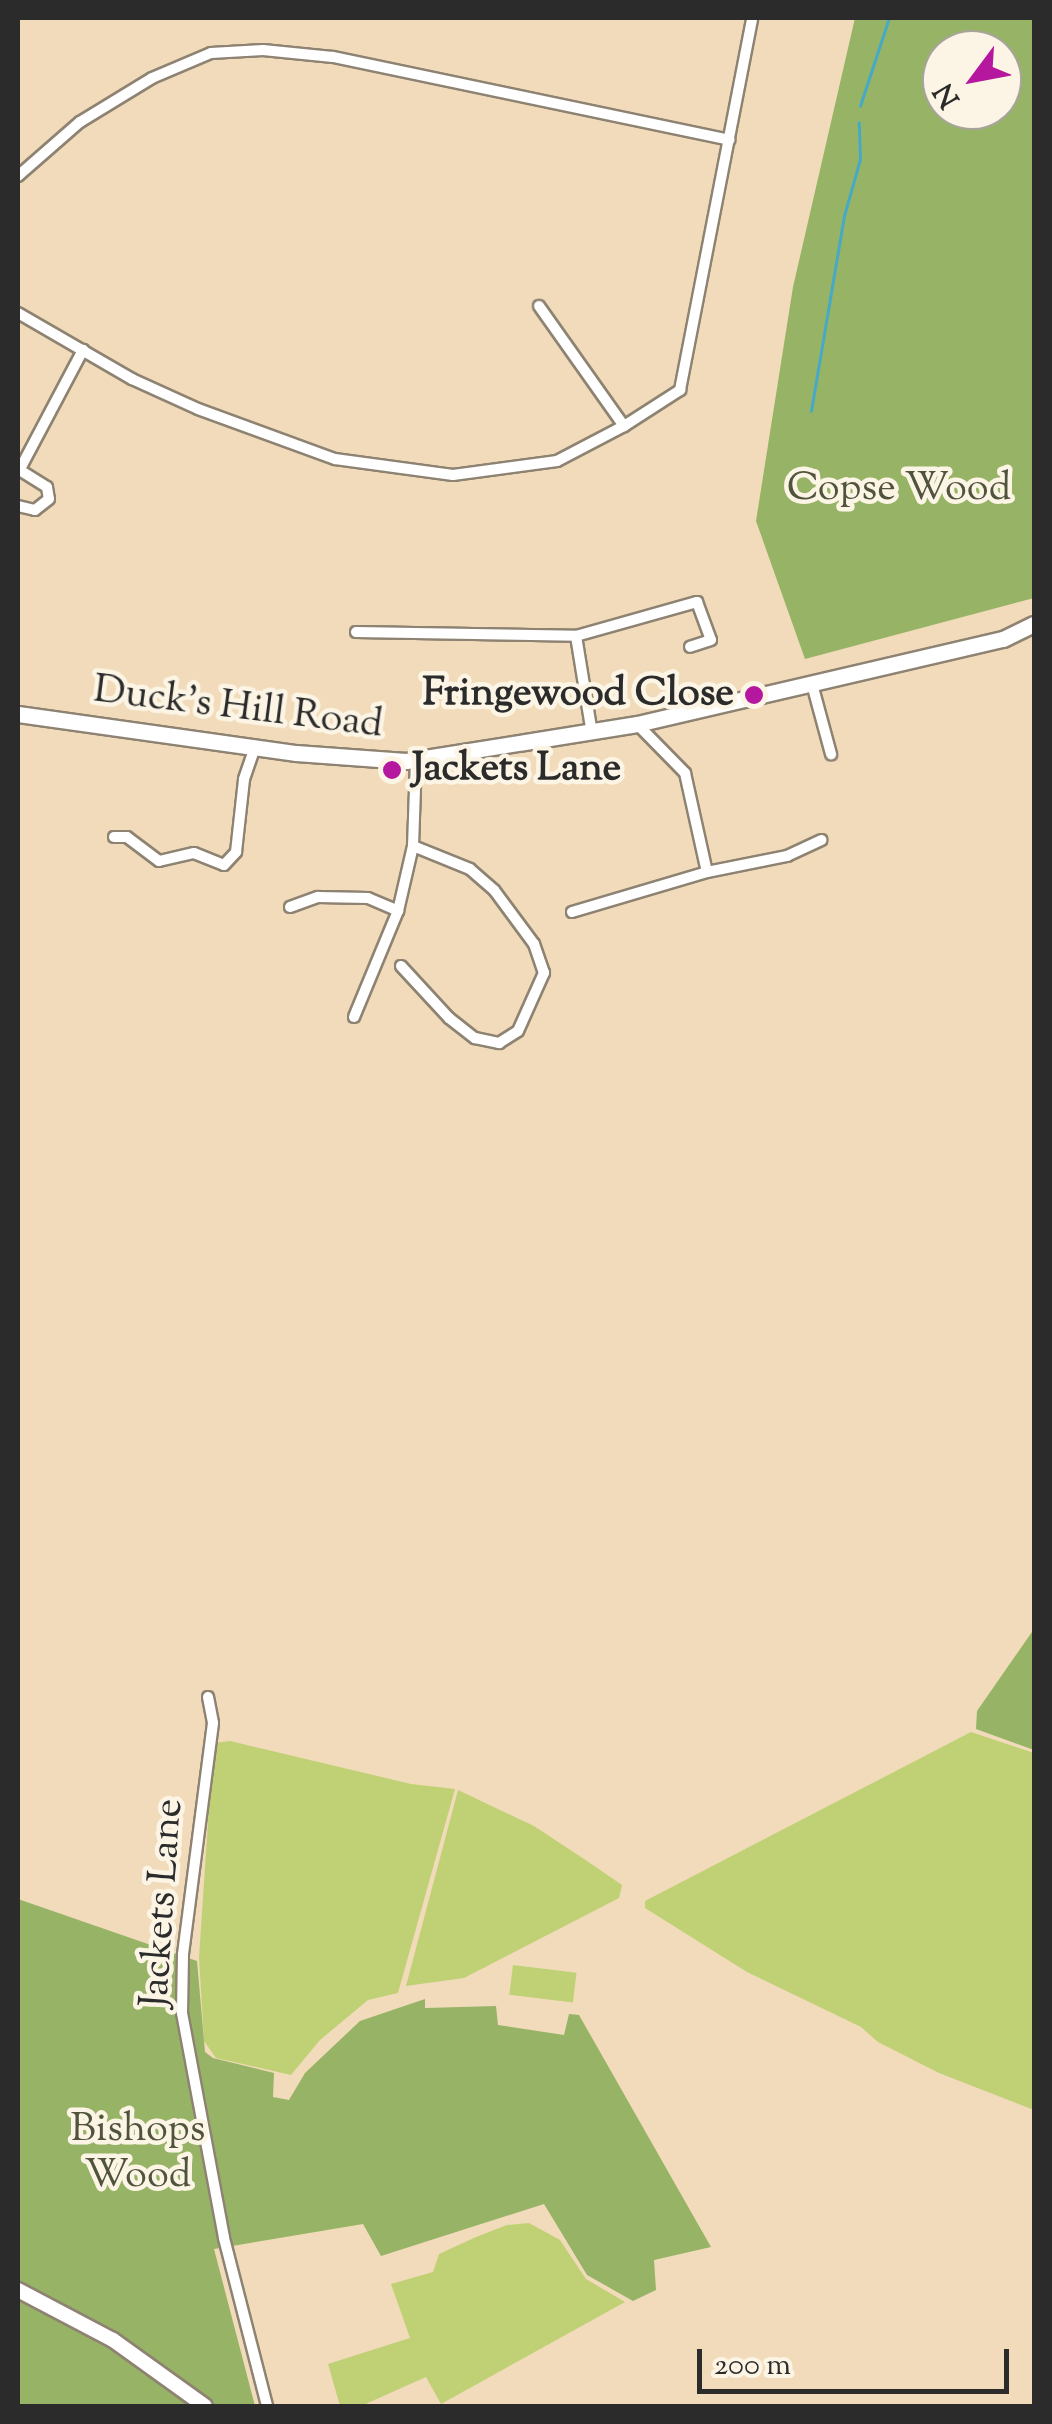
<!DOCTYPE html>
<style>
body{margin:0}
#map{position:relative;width:1052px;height:2424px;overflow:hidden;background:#f1dbba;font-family:"Sorts Mill Goudy",serif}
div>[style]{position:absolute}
.green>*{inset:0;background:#bfd174;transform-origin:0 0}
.forest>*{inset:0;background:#97b366}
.stream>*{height:2.5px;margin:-1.25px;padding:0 1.25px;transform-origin:1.25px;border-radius:1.25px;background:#46aac6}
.roads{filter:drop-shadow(2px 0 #8e8372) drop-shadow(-2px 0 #8e8372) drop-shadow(0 2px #8e8372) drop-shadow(0 -2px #8e8372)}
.street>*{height:10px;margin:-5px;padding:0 5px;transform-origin:5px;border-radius:5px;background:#fff}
.secondary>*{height:14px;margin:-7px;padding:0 7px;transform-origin:7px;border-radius:7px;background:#fff}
.primary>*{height:15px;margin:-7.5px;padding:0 7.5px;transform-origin:7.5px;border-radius:7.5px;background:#fff}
.dots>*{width:28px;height:28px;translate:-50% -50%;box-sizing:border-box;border:5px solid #fcf5e5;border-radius:50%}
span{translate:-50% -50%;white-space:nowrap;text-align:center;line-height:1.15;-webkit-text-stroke:9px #fcf5e5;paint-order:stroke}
.park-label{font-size:40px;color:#50543d}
.poi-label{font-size:40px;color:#2b2b2b;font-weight:700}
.right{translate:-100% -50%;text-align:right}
.left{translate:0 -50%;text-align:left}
.street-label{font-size:40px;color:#2b2b2b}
.frame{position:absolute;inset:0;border:20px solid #2b2b2b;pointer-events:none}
.north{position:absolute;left:922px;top:30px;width:100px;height:100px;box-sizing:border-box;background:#fcf5e5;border:2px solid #a8a49b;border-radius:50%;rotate:238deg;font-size:28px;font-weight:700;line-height:40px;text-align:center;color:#2b2b2b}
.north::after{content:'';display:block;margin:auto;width:35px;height:45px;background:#b5179e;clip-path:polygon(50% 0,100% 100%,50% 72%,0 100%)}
.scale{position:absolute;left:697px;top:2349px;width:312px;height:45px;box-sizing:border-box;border:5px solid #2b2b2b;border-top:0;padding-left:12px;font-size:30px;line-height:35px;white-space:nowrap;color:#2b2b2b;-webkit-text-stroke:8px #fcf5e5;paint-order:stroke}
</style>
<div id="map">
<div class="green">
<div style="clip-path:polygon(971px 1732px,1034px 1753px,1034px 2110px,939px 2073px,878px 2042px,861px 2027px,747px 1972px,645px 1908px,645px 1901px)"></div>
<div style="clip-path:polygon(230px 1741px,411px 1784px,455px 1789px,398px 1993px,368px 2000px,320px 2040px,291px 2075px,216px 2058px,204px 2041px,199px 1958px,209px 1807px,215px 1743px)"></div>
<div style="clip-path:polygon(458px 1790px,534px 1826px,587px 1861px,622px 1885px,619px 1898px,464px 1978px,406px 1986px)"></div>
<div style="left:513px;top:1965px;width:64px;height:30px;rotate:7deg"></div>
<div style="clip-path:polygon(529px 2223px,560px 2240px,586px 2279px,625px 2302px,441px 2404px,426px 2377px,361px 2406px,340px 2406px,328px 2364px,410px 2338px,391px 2284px,433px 2272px,439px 2254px,476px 2237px,507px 2225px)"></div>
</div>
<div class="forest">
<div style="clip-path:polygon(evenodd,855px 18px,1034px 18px,1034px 598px,805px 659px,756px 521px,793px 287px,855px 18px,942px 50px,1002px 50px,1002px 110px,942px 110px,942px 50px)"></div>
<div style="clip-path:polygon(1034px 1629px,1034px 1750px,976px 1729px,977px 1711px)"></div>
<div style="clip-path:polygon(18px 1899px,197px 1961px,205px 2052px,213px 2058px,274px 2073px,273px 2097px,289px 2100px,305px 2073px,360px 2021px,425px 1999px,425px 2008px,496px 2006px,498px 2025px,564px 2035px,569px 2014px,579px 2015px,711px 2247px,654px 2260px,656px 2290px,633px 2301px,587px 2275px,544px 2204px,381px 2256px,363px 2224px,214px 2249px,255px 2406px,18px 2406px)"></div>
</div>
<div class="stream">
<div style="left:860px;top:106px;width:93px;rotate:-71.8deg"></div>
<div style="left:811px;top:411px;width:198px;rotate:-80.4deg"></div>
<div style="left:844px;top:216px;width:59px;rotate:-74.3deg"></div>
<div style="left:860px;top:159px;width:36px;rotate:-92deg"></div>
</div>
<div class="roads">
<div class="street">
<div style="left:18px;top:176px;width:82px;rotate:-41.1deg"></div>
<div style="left:80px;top:122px;width:84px;rotate:-31.4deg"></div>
<div style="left:152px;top:78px;width:64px;rotate:-23deg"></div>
<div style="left:211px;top:53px;width:52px;rotate:-3.3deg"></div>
<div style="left:263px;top:50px;width:70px;rotate:5.7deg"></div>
<div style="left:333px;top:57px;width:405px;rotate:11.8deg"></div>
<div style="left:539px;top:306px;width:147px;rotate:54.7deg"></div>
<div style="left:18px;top:313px;width:132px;rotate:30.1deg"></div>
<div style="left:132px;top:379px;width:72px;rotate:24.4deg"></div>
<div style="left:198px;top:409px;width:146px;rotate:20.1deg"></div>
<div style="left:335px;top:459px;width:119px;rotate:7.7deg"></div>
<div style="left:453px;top:475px;width:105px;rotate:-7.7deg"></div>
<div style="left:557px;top:461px;width:76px;rotate:-27.6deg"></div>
<div style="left:624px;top:426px;width:67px;rotate:-32.7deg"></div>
<div style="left:680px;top:390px;width:379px;rotate:-79deg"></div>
<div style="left:18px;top:469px;width:34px;rotate:32deg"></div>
<div style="left:47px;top:487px;width:12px;rotate:81deg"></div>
<div style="left:49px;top:499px;width:18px;rotate:142deg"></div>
<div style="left:35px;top:510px;width:17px;rotate:-167deg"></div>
<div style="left:20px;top:469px;width:135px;rotate:-62.1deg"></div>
<div style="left:356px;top:632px;width:220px;rotate:1deg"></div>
<div style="left:576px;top:636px;width:126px;rotate:-15.7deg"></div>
<div style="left:697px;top:602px;width:40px;rotate:69.8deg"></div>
<div style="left:711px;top:640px;width:22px;rotate:162deg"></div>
<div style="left:576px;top:636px;width:99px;rotate:80.7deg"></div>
<div style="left:812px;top:684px;width:73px;rotate:74.8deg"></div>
<div style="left:637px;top:724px;width:69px;rotate:45.6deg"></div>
<div style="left:685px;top:773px;width:101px;rotate:77.5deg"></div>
<div style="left:114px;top:837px;width:13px"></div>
<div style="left:127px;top:837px;width:40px;rotate:37deg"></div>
<div style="left:159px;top:861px;width:36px;rotate:-13deg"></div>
<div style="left:194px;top:853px;width:32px;rotate:22deg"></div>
<div style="left:224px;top:865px;width:18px;rotate:-47deg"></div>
<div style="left:236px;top:852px;width:73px;rotate:-83.7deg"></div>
<div style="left:244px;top:779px;width:34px;rotate:-71deg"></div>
<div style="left:290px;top:907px;width:30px;rotate:-20deg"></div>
<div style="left:318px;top:897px;width:50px;rotate:1.1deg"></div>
<div style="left:368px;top:898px;width:33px;rotate:23deg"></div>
<div style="left:572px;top:912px;width:141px;rotate:-16.5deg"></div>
<div style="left:707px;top:872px;width:82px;rotate:-11.3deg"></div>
<div style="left:787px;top:856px;width:38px;rotate:-25deg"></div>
<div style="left:401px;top:966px;width:71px;rotate:47.3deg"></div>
<div style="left:449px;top:1018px;width:33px;rotate:38deg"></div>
<div style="left:475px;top:1038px;width:25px;rotate:12deg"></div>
<div style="left:499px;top:1043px;width:22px;rotate:-32deg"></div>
<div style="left:518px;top:1031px;width:64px;rotate:-65.9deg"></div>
<div style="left:544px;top:973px;width:31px;rotate:-109deg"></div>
<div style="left:534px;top:944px;width:67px;rotate:-126.5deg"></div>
<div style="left:494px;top:890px;width:32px;rotate:-139deg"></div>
<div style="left:470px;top:869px;width:61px;rotate:-158deg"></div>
<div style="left:354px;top:1017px;width:115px;rotate:-67.5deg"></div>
<div style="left:398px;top:911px;width:67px;rotate:-77deg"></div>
<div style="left:413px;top:846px;width:87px;rotate:-88deg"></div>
<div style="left:208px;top:1697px;width:26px;rotate:79deg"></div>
<div style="left:213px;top:1723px;width:234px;rotate:97.4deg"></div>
<div style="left:183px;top:1955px;width:58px;rotate:91deg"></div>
<div style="left:182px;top:2013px;width:229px;rotate:79.4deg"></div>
<div style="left:224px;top:2238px;width:173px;rotate:75.6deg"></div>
</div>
<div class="secondary">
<div style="left:18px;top:2290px;width:107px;rotate:27.8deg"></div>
<div style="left:113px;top:2340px;width:113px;rotate:35.7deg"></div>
</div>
<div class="primary">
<div style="left:18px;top:714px;width:281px;rotate:8deg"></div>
<div style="left:296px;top:753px;width:110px;rotate:4.2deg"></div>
<div style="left:406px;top:761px;width:234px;rotate:-9.1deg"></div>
<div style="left:637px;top:724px;width:376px;rotate:-13.1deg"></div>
<div style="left:1003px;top:639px;width:34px;rotate:-26deg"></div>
</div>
</div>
<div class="dots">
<div style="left:754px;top:695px;background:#b5179e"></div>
<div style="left:392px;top:770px;background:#b5179e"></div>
</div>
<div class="park-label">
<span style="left:899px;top:490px">Copse Wood</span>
<span style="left:138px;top:2154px">Bishops<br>Wood</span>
</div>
<div class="poi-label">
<span class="right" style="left:734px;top:695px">Fringewood Close</span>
<span class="left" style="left:412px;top:770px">Jackets Lane</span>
</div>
<div class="street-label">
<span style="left:238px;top:709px;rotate:7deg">Duck's Hill Road</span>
<span style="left:164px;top:1903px;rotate:-86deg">Jackets Lane</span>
</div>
<div class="frame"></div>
<div class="north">N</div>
<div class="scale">200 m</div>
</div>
